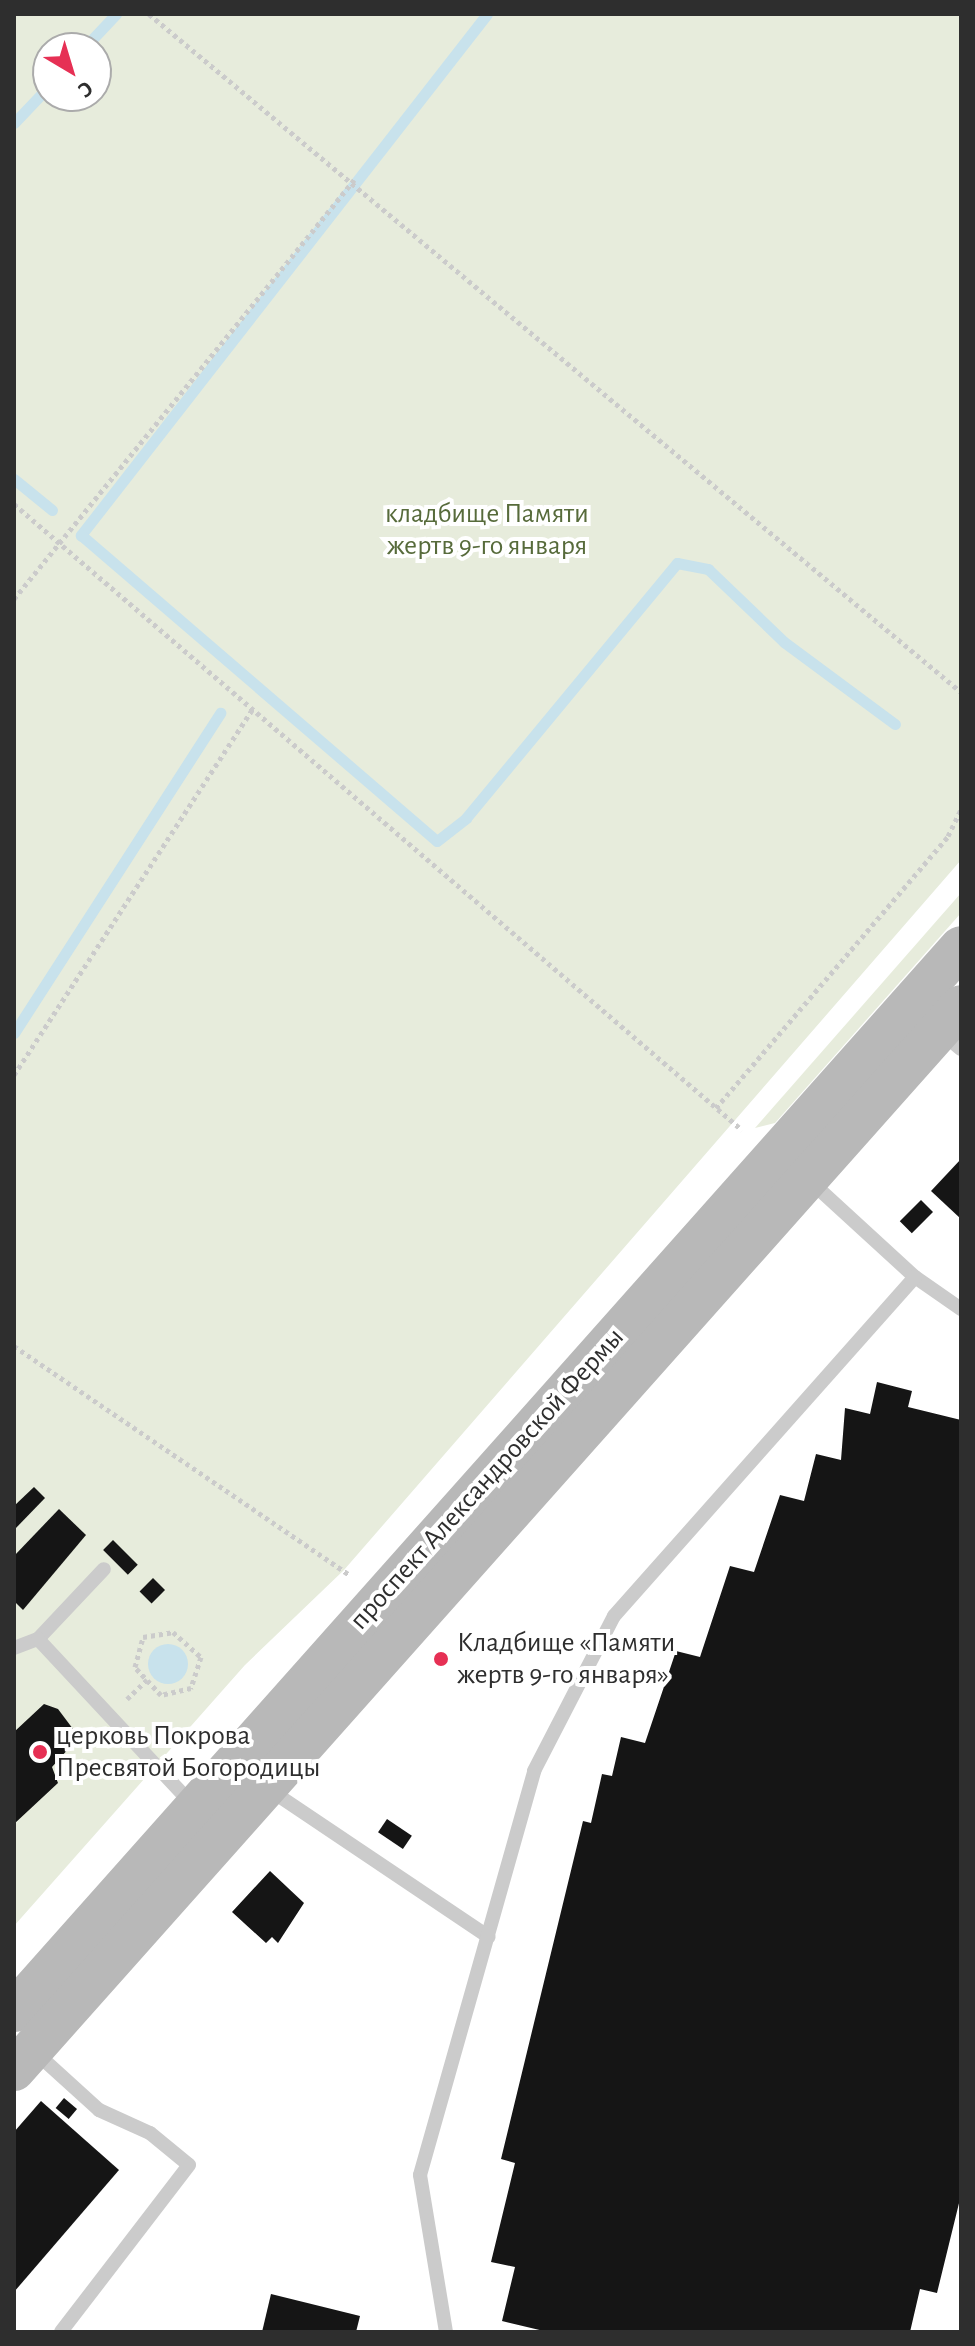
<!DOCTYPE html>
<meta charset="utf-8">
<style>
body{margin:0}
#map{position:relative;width:975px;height:2346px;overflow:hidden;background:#fff;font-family:"Alegreya Sans",sans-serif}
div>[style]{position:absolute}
.green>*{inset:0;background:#e7ecdc}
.water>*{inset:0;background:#c8e2ec}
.round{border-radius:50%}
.stream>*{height:11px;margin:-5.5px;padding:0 5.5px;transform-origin:5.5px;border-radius:5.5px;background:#c8e2ec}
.building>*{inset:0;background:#151515;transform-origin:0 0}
.path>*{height:5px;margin-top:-2.5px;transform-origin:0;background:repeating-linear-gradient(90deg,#cbcbcb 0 4px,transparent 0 8px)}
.lane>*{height:14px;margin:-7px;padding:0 7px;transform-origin:7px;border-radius:7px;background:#cbcbcb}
.secondary>*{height:42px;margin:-21px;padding:0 21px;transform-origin:21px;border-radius:21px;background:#b8b8b8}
.dots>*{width:22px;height:22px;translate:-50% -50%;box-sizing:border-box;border:4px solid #fff;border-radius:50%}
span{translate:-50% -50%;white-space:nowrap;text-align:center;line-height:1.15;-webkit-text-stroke:8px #fff;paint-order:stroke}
.park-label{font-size:28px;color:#576b3b}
.street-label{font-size:28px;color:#2e2e2e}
.poi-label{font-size:28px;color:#2e2e2e}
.left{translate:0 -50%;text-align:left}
.frame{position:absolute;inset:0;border:16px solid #2e2e2e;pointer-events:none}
.north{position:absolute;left:32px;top:32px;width:80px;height:80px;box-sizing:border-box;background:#fff;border:2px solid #ababab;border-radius:50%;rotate:142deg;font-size:22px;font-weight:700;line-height:32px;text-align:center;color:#2e2e2e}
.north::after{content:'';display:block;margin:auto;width:28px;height:36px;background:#e63054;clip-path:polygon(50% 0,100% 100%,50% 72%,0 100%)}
</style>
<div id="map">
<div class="green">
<div style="clip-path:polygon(evenodd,14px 14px,961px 14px,961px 860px,344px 1570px,245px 1665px,14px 1926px,14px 14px,48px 48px,96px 48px,96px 96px,48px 96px,48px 48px)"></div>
<div style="clip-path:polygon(961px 893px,961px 913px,775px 1123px,755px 1128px)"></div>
</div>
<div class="water">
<div class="round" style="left:148px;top:1644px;width:40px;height:40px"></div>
</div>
<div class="stream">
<div style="left:487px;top:14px;width:661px;rotate:127.93deg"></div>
<div style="left:81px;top:535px;width:469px;rotate:40.7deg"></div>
<div style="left:437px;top:841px;width:37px;rotate:-38deg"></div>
<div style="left:466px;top:818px;width:331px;rotate:-50.4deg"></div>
<div style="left:677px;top:563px;width:32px;rotate:11deg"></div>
<div style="left:708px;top:569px;width:105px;rotate:43.8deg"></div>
<div style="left:784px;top:642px;width:138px;rotate:36.5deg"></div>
<div style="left:84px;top:48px;width:47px;rotate:-46.7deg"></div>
<div style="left:14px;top:123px;width:50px;rotate:-46.6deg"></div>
<div style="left:14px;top:479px;width:49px;rotate:39.2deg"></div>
<div style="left:14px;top:1033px;width:381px;rotate:-57.2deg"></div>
</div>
<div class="building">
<div style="clip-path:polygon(961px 1159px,961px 1219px,931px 1191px)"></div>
<div style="left:921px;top:1200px;width:17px;height:30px;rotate:45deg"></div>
<div style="clip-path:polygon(877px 1382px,912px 1391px,908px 1407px,961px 1420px,961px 2195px,937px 2293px,920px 2289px,910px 2332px,548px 2332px,502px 2321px,515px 2267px,491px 2262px,515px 2163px,501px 2159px,583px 1821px,591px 1823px,602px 1774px,612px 1776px,621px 1737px,645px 1743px,676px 1651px,700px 1657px,730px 1566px,754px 1572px,780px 1495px,804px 1501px,816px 1454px,841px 1460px,845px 1408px,870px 1414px)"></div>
<div style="clip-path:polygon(34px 1487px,45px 1498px,14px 1530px,14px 1506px)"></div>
<div style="clip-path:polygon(59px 1509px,86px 1535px,23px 1610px,14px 1601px,14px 1556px)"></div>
<div style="left:113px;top:1540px;width:35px;height:14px;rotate:45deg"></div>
<div style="left:153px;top:1578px;width:17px;height:19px;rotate:45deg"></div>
<div style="clip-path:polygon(44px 1704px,58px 1709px,79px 1737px,52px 1767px,58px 1783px,14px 1824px,14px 1732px)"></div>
<div style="left:387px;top:1819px;width:30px;height:16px;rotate:34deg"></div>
<div style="clip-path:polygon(270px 1871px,304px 1903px,278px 1943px,272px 1937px,266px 1943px,232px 1912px)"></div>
<div style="left:64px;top:2098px;width:17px;height:13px;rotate:40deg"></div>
<div style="clip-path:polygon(41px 2101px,119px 2170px,14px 2292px,14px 2132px)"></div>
<div style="clip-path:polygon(271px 2294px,360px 2316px,356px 2332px,262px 2332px)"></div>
</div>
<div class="path">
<div style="left:149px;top:14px;width:1058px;rotate:39.86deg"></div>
<div style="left:14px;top:504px;width:960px;rotate:40.69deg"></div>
<div style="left:14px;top:599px;width:540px;rotate:-50.94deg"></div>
<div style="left:14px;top:1075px;width:438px;rotate:-56.9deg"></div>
<div style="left:716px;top:1108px;width:358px;rotate:-49.5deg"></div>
<div style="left:948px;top:836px;width:30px;rotate:-64deg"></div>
<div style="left:14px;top:1346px;width:407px;rotate:34.3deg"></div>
<div style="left:173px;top:1632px;width:38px;rotate:42deg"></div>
<div style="left:201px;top:1657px;width:33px;rotate:108deg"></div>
<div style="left:191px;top:1688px;width:31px;rotate:167deg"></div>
<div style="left:161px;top:1695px;width:38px;rotate:-133deg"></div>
<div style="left:135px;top:1667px;width:31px;rotate:-75deg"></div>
<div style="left:143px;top:1637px;width:30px;rotate:-9deg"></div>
<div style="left:127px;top:1699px;width:28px;rotate:-44deg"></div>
</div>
<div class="lane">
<div style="left:943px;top:1034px;width:23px;rotate:40deg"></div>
<div style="left:809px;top:1180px;width:144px;rotate:42.5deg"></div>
<div style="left:915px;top:1277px;width:56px;rotate:34.8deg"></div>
<div style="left:38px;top:1639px;width:96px;rotate:-46.7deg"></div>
<div style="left:14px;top:1648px;width:26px;rotate:-21deg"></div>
<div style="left:38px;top:1639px;width:226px;rotate:47deg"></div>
<div style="left:267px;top:1788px;width:267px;rotate:33.9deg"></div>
<div style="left:34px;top:2051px;width:88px;rotate:42.2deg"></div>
<div style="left:99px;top:2110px;width:56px;rotate:24.3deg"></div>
<div style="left:150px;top:2133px;width:50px;rotate:39.4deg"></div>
<div style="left:189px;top:2165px;width:210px;rotate:127.5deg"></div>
<div style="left:446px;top:2332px;width:159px;rotate:-99.4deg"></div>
<div style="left:420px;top:2175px;width:420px;rotate:-74.2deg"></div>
<div style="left:534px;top:1771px;width:174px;rotate:-62.7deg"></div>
<div style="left:614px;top:1616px;width:453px;rotate:-48.4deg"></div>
</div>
<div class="secondary">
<div style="left:14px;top:2011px;width:1424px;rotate:-48.33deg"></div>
<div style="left:14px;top:2070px;width:1424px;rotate:-48.33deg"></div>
</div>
<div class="dots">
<div style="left:441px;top:1659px;background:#e63054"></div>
<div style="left:40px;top:1752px;background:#e63054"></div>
</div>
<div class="park-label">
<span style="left:487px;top:530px">кладбище Памяти<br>жертв 9-го января</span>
</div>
<div class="street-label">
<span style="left:487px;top:1479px;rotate:-48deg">проспект Александровской Фермы</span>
</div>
<div class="poi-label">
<span class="left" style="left:457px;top:1659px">Кладбище «Памяти<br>жертв 9-го января»</span>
<span class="left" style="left:56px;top:1752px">церковь Покрова<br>Пресвятой Богородицы</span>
</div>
<div class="frame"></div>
<div class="north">С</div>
</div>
